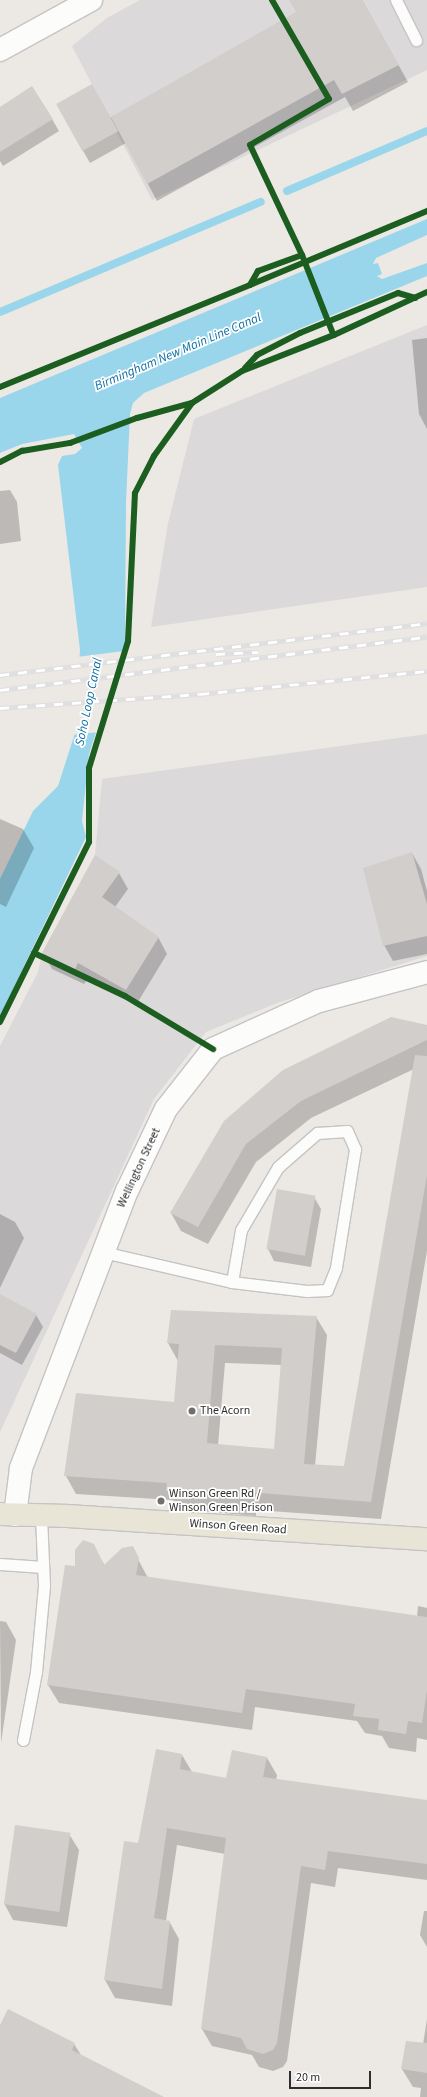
<!DOCTYPE html>
<style>
body{margin:0}
#map{position:relative;width:427px;height:2097px;overflow:hidden;background:#ece8e4;font-family:"Source Sans 3",sans-serif}
div>[style]{position:absolute}
.industrial>*{inset:0;background:#dcd9db}
.water>*{inset:0;background:#99d6ec}
.pier>*{inset:0;background:#ece8e4}
.shadow>*{inset:0;background:#0003}
.stream>*{height:8px;margin:-4px;padding:0 4px;transform-origin:4px;border-radius:4px;background:#99d6ec}
.building>*{inset:0;background:#d1cecb;transform-origin:0 0}
.path>*{height:2.5px;margin-top:-1.25px;transform-origin:0;background:repeating-linear-gradient(90deg,#c9c9c8 0 3px,transparent 0 5px)}
.roads{filter:drop-shadow(1px 0 #c5c4c5) drop-shadow(-1px 0 #c5c4c5) drop-shadow(0 1px #c5c4c5) drop-shadow(0 -1px #c5c4c5)}
.service>*{height:11px;margin:-5.5px;padding:0 5.5px;transform-origin:5.5px;border-radius:5.5px;background:#fcfcfb}
.minor>*{height:22px;margin:-11px;padding:0 11px;transform-origin:11px;border-radius:11px;background:#fcfcfb}
.secondary>*{height:22px;margin:-11px;padding:0 11px;transform-origin:11px;border-radius:11px;background:#fcfcfb}
.primary>*{height:22px;margin:-11px;padding:0 11px;transform-origin:11px;border-radius:11px;background:#e8e4d6}
.rail>*{height:4.5px;margin-top:-2.25px;transform-origin:0;background:repeating-linear-gradient(90deg,#fff 0 9px,#dfdfe1 0 18px);box-sizing:border-box;border-block:1px solid #dfdfe1}
.cycleway>*{height:6px;margin:-3px;padding:0 3px;transform-origin:3px;border-radius:3px;background:#1b5e20}
.dots>*{width:11px;height:11px;translate:-50% -50%;box-sizing:border-box;border:2px solid #fff;border-radius:50%}
span{translate:-50% -50%;white-space:nowrap;text-align:center;line-height:1.15;-webkit-text-stroke:3.5px #fff;paint-order:stroke}
.street-label{font-size:12px;color:#2e2e2e}
.poi-label{font-size:12px;color:#2e2e2e}
.left{translate:0 -50%;text-align:left}
.water-label{font-size:13px;color:#0d6fa3;font-style:italic}
.scale{position:absolute;left:289px;top:2071px;width:82px;height:18px;box-sizing:border-box;border:2px solid #2e2e2e;border-top:0;padding-left:5px;font-size:12px;line-height:14px;white-space:nowrap;color:#2e2e2e;-webkit-text-stroke:3px #fff;paint-order:stroke}
</style>
<div id="map">
<div class="industrial">
<div style="clip-path:polygon(140px 0,427px 0,427px 70px,152px 200px,72px 46px,107px 18px)"></div>
<div style="clip-path:polygon(427px 325px,427px 587px,151px 627px,168px 523px,194px 419px)"></div>
<div style="clip-path:polygon(427px 734px,427px 956px,277px 1003px,206px 1032px,154px 1099px,0 1432px,0 1046px,38px 972px,42px 953px,95px 855px,102px 779px)"></div>
</div>
<div class="water">
<div style="clip-path:polygon(427px 219px,427px 235px,376px 258px,373px 264px,378px 263px,382px 274px,377px 276px,382px 279px,427px 263px,427px 276px,144px 393px,133px 403px,130px 414px,126px 503px,125px 642px,89px 754px,82px 821px,86px 837px,0 1016px,0 879px,33px 811px,58px 786px,75px 733px,80px 650px,58px 465px,62px 456px,75px 454px,82px 448px,74px 434px,22px 444px,0 453px,0 398px)"></div>
</div>
<div class="pier">
<div style="clip-path:polygon(124px 651px,99px 732px,72px 735px,77px 657px)"></div>
</div>
<div class="shadow">
<div style="clip-path:polygon(290px 0,362px 0,408px 82px,353px 111px,345px 97px,157px 201px,126px 143px,90px 163px,57px 105px,110px 118px,298px 13px)"></div>
<div style="clip-path:polygon(0 108px,52px 119px,59px 131px,3px 166px,0 161px)"></div>
<div style="clip-path:polygon(427px 338px,427px 429px,419px 414px,412px 340px)"></div>
<div style="clip-path:polygon(10px 490px,17px 502px,21px 541px,0 544px,0 491px)"></div>
<div style="clip-path:polygon(0 819px,23px 829px,34px 848px,6px 907px,0 904px)"></div>
<div style="clip-path:polygon(412px 853px,421px 869px,427px 891px,427px 954px,393px 961px,384px 945px)"></div>
<div style="clip-path:polygon(119px 873px,128px 889px,115px 907px,158px 937px,167px 954px,136px 1005px,88px 979px,84px 984px,52px 969px,43px 953px)"></div>
<div style="clip-path:polygon(evenodd,427px 1026px,427px 1251px,381px 1519px,256px 1510px,256px 1516px,178px 1509px,173px 1500px,76px 1494px,66px 1476px,175px 1403px,178px 1361px,168px 1343px,316px 1317px,327px 1335px,315px 1466px,345px 1467px,414px 1069px,311px 1118px,256px 1162px,208px 1244px,181px 1231px,171px 1213px,225px 1121px,427px 1026px,225px 1363px,282px 1365px,275px 1450px,218px 1445px,225px 1363px)"></div>
<div style="clip-path:polygon(314px 1197px,321px 1209px,311px 1267px,274px 1261px,268px 1249px)"></div>
<div style="clip-path:polygon(0 1214px,15px 1222px,24px 1238px,0 1288px)"></div>
<div style="clip-path:polygon(0 1295px,36px 1315px,43px 1327px,22px 1365px,0 1353px)"></div>
<div style="clip-path:polygon(93px 1545px,105px 1566px,132px 1548px,148px 1578px,417px 1617px,418px 1606px,427px 1608px,427px 1740px,417px 1738px,416px 1752px,389px 1748px,382px 1736px,365px 1733px,357px 1721px,255px 1707px,252px 1730px,59px 1703px,48px 1685px,76px 1567px)"></div>
<div style="clip-path:polygon(0 1621px,6px 1622px,16px 1640px,1px 1743px)"></div>
<div style="clip-path:polygon(182px 1755px,192px 1772px,227px 1779px,267px 1758px,277px 1775px,276px 1780px,427px 1801px,427px 1880px,338px 1868px,335px 1887px,311px 1883px,287px 2061px,283px 2067px,273px 2071px,259px 2067px,252px 2055px,212px 2046px,202px 2029px,225px 1854px,177px 1845px,166px 1921px,169px 1921px,179px 1939px,172px 2006px,115px 1998px,105px 1980px,125px 1843px,138px 1844px)"></div>
<div style="clip-path:polygon(69px 1834px,79px 1850px,67px 1927px,13px 1920px,4px 1903px)"></div>
<div style="clip-path:polygon(424px 1911px,427px 1911px,427px 1947px,420px 1935px)"></div>
<div style="clip-path:polygon(427px 2019px,427px 2097px,420px 2097px,421px 2088px,413px 2087px,402px 2069px,423px 2044px)"></div>
<div style="clip-path:polygon(0 2027px,74px 2044px,81px 2055px,162px 2097px,0 2097px)"></div>
</div>
<div class="stream">
<div style="left:287px;top:191px;width:152px;rotate:-23.2deg"></div>
<div style="left:0;top:312px;width:283px;rotate:-22.9deg"></div>
</div>
<div class="building">
<div style="clip-path:polygon(289px 0,362px 0,399px 65px,342px 94px,334px 80px,147px 184px,111px 117px,296px 12px)"></div>
<div style="left:92px;top:84px;width:54px;height:41px;rotate:61deg"></div>
<div style="clip-path:polygon(32px 86px,53px 119px,0 152px,0 107px)"></div>
<div style="clip-path:polygon(412px 852px,427px 904px,427px 936px,383px 946px,363px 868px)"></div>
<div style="clip-path:polygon(95px 855px,120px 872px,102px 897px,159px 937px,126px 990px,78px 963px,75px 969px,42px 953px)"></div>
<div style="clip-path:polygon(391px 1017px,427px 1025px,427px 1040px,301px 1101px,246px 1144px,198px 1227px,170px 1213px,224px 1121px,283px 1070px)"></div>
<div style="clip-path:polygon(evenodd,415px 1055px,427px 1056px,427px 1175px,371px 1502px,247px 1492px,246px 1498px,166px 1491px,167px 1483px,64px 1476px,76px 1393px,174px 1402px,179px 1344px,167px 1343px,171px 1310px,317px 1316px,304px 1464px,344px 1466px,415px 1055px,215px 1345px,282px 1348px,274px 1449px,207px 1443px,215px 1345px)"></div>
<div style="left:277px;top:1189px;width:39px;height:61px;rotate:10deg"></div>
<div style="clip-path:polygon(0 1294px,37px 1314px,16px 1353px,0 1345px)"></div>
<div style="clip-path:polygon(83px 1540px,94px 1544px,104px 1565px,122px 1548px,133px 1546px,139px 1558px,136px 1575px,427px 1617px,427px 1690px,422px 1723px,408px 1721px,406px 1734px,378px 1730px,379px 1719px,353px 1716px,355px 1704px,246px 1689px,242px 1713px,47px 1685px,65px 1565px,75px 1566px,75px 1550px)"></div>
<div style="clip-path:polygon(156px 1749px,182px 1754px,180px 1769px,226px 1778px,232px 1750px,267px 1757px,263px 1777px,427px 1800px,427px 1864px,328px 1851px,325px 1870px,301px 1866px,277px 2043px,273px 2050px,263px 2054px,247px 2049px,241px 2038px,201px 2029px,226px 1838px,167px 1828px,154px 1918px,170px 1921px,162px 1989px,104px 1980px,124px 1841px,138px 1843px)"></div>
<div style="left:15px;top:1825px;width:56px;height:80px;rotate:8deg"></div>
<div style="clip-path:polygon(8px 2009px,75px 2043px,72px 2050px,164px 2097px,0 2097px,0 2025px)"></div>
<div style="clip-path:polygon(406px 2041px,427px 2043px,427px 2073px,401px 2069px)"></div>
</div>
<div class="path">
<div style="left:332px;top:331px;width:4px;rotate:63deg"></div>
</div>
<div class="roads">
<div class="service">
<div style="left:396px;top:0;width:45px;rotate:63.4deg"></div>
<div style="left:103px;top:1252px;width:132px;rotate:13.1deg"></div>
<div style="left:232px;top:1282px;width:53px;rotate:-80.2deg"></div>
<div style="left:241px;top:1230px;width:73px;rotate:-59.6deg"></div>
<div style="left:278px;top:1167px;width:52px;rotate:-41.1deg"></div>
<div style="left:317px;top:1133px;width:30px;rotate:-4deg"></div>
<div style="left:347px;top:1131px;width:20px;rotate:66deg"></div>
<div style="left:355px;top:1149px;width:121px;rotate:99.1deg"></div>
<div style="left:336px;top:1268px;width:24px;rotate:112deg"></div>
<div style="left:327px;top:1290px;width:20px;rotate:177deg"></div>
<div style="left:307px;top:1291px;width:76px;rotate:-173.2deg"></div>
<div style="left:0;top:1564px;width:43px;rotate:4deg"></div>
<div style="left:23px;top:1740px;width:69px;rotate:-79.2deg"></div>
<div style="left:36px;top:1672px;width:87px;rotate:-84.7deg"></div>
<div style="left:44px;top:1585px;width:70px;rotate:-92.5deg"></div>
</div>
<div class="minor">
<div style="left:15px;top:1515px;width:47px;rotate:-82.7deg"></div>
<div style="left:21px;top:1468px;width:297px;rotate:-69.1deg"></div>
<div style="left:127px;top:1191px;width:91px;rotate:-64.6deg"></div>
<div style="left:166px;top:1109px;width:76px;rotate:-51.9deg"></div>
<div style="left:213px;top:1049px;width:116px;rotate:-24.4deg"></div>
<div style="left:319px;top:1001px;width:112px;rotate:-15deg"></div>
</div>
<div class="secondary">
<div style="left:0;top:50px;width:104px;rotate:-28.8deg"></div>
</div>
<div class="primary">
<div style="left:0;top:1514px;width:67px;rotate:1.7deg"></div>
<div style="left:67px;top:1516px;width:361px;rotate:3.7deg"></div>
</div>
</div>
<div class="rail">
<div style="left:216px;top:654px;width:42px;rotate:-2.7deg"></div>
<div style="left:0;top:675px;width:430px;rotate:-6.9deg"></div>
<div style="left:0;top:690px;width:430px;rotate:-7.1deg"></div>
<div style="left:0;top:708px;width:200px;rotate:-4deg"></div>
<div style="left:200px;top:694px;width:228px;rotate:-5.8deg"></div>
</div>
<div class="cycleway">
<div style="left:272px;top:0;width:114px;rotate:60.1deg"></div>
<div style="left:329px;top:99px;width:91px;rotate:149.8deg"></div>
<div style="left:250px;top:145px;width:122px;rotate:64.7deg"></div>
<div style="left:302px;top:255px;width:82px;rotate:68.5deg"></div>
<div style="left:302px;top:255px;width:47px;rotate:160deg"></div>
<div style="left:258px;top:271px;width:16px;rotate:120deg"></div>
<div style="left:250px;top:285px;width:192px;rotate:-22.7deg"></div>
<div style="left:245px;top:368px;width:18px;rotate:-47deg"></div>
<div style="left:257px;top:355px;width:48px;rotate:-27.1deg"></div>
<div style="left:300px;top:333px;width:106px;rotate:-22.2deg"></div>
<div style="left:398px;top:293px;width:18px;rotate:16deg"></div>
<div style="left:0;top:387px;width:270px;rotate:-22.2deg"></div>
<div style="left:0;top:462px;width:25px;rotate:-27deg"></div>
<div style="left:22px;top:451px;width:49px;rotate:-9.5deg"></div>
<div style="left:70px;top:443px;width:72px;rotate:-20.5deg"></div>
<div style="left:137px;top:418px;width:57px;rotate:-15.3deg"></div>
<div style="left:192px;top:403px;width:59px;rotate:-32.6deg"></div>
<div style="left:242px;top:371px;width:99px;rotate:-21.4deg"></div>
<div style="left:334px;top:335px;width:102px;rotate:-24.8deg"></div>
<div style="left:34px;top:953px;width:101px;rotate:25.3deg"></div>
<div style="left:125px;top:996px;width:103px;rotate:31.1deg"></div>
<div style="left:0;top:1022px;width:201px;rotate:-63.7deg"></div>
<div style="left:89px;top:842px;width:74px;rotate:-90deg"></div>
<div style="left:89px;top:768px;width:133px;rotate:-72.9deg"></div>
<div style="left:128px;top:641px;width:148px;rotate:-87.3deg"></div>
<div style="left:135px;top:493px;width:42px;rotate:-62.8deg"></div>
<div style="left:154px;top:456px;width:65px;rotate:-54.4deg"></div>
</div>
<div class="dots">
<div style="left:192px;top:1411px;background:#706f6e"></div>
<div style="left:161px;top:1501px;background:#706f6e"></div>
</div>
<div class="street-label">
<span style="left:139px;top:1168px;rotate:-65deg">Wellington Street</span>
<span style="left:238px;top:1527px;rotate:4deg">Winson Green Road</span>
</div>
<div class="poi-label">
<span class="left" style="left:200px;top:1411px">The Acorn</span>
<span class="left" style="left:169px;top:1501px">Winson Green Rd /<br>Winson Green Prison</span>
</div>
<div class="water-label">
<span style="left:178px;top:352px;rotate:-23deg">Birmingham New Main Line Canal</span>
<span style="left:89px;top:702px;rotate:-78deg">Soho Loop Canal</span>
</div>
<div class="scale">20 m</div>
</div>
